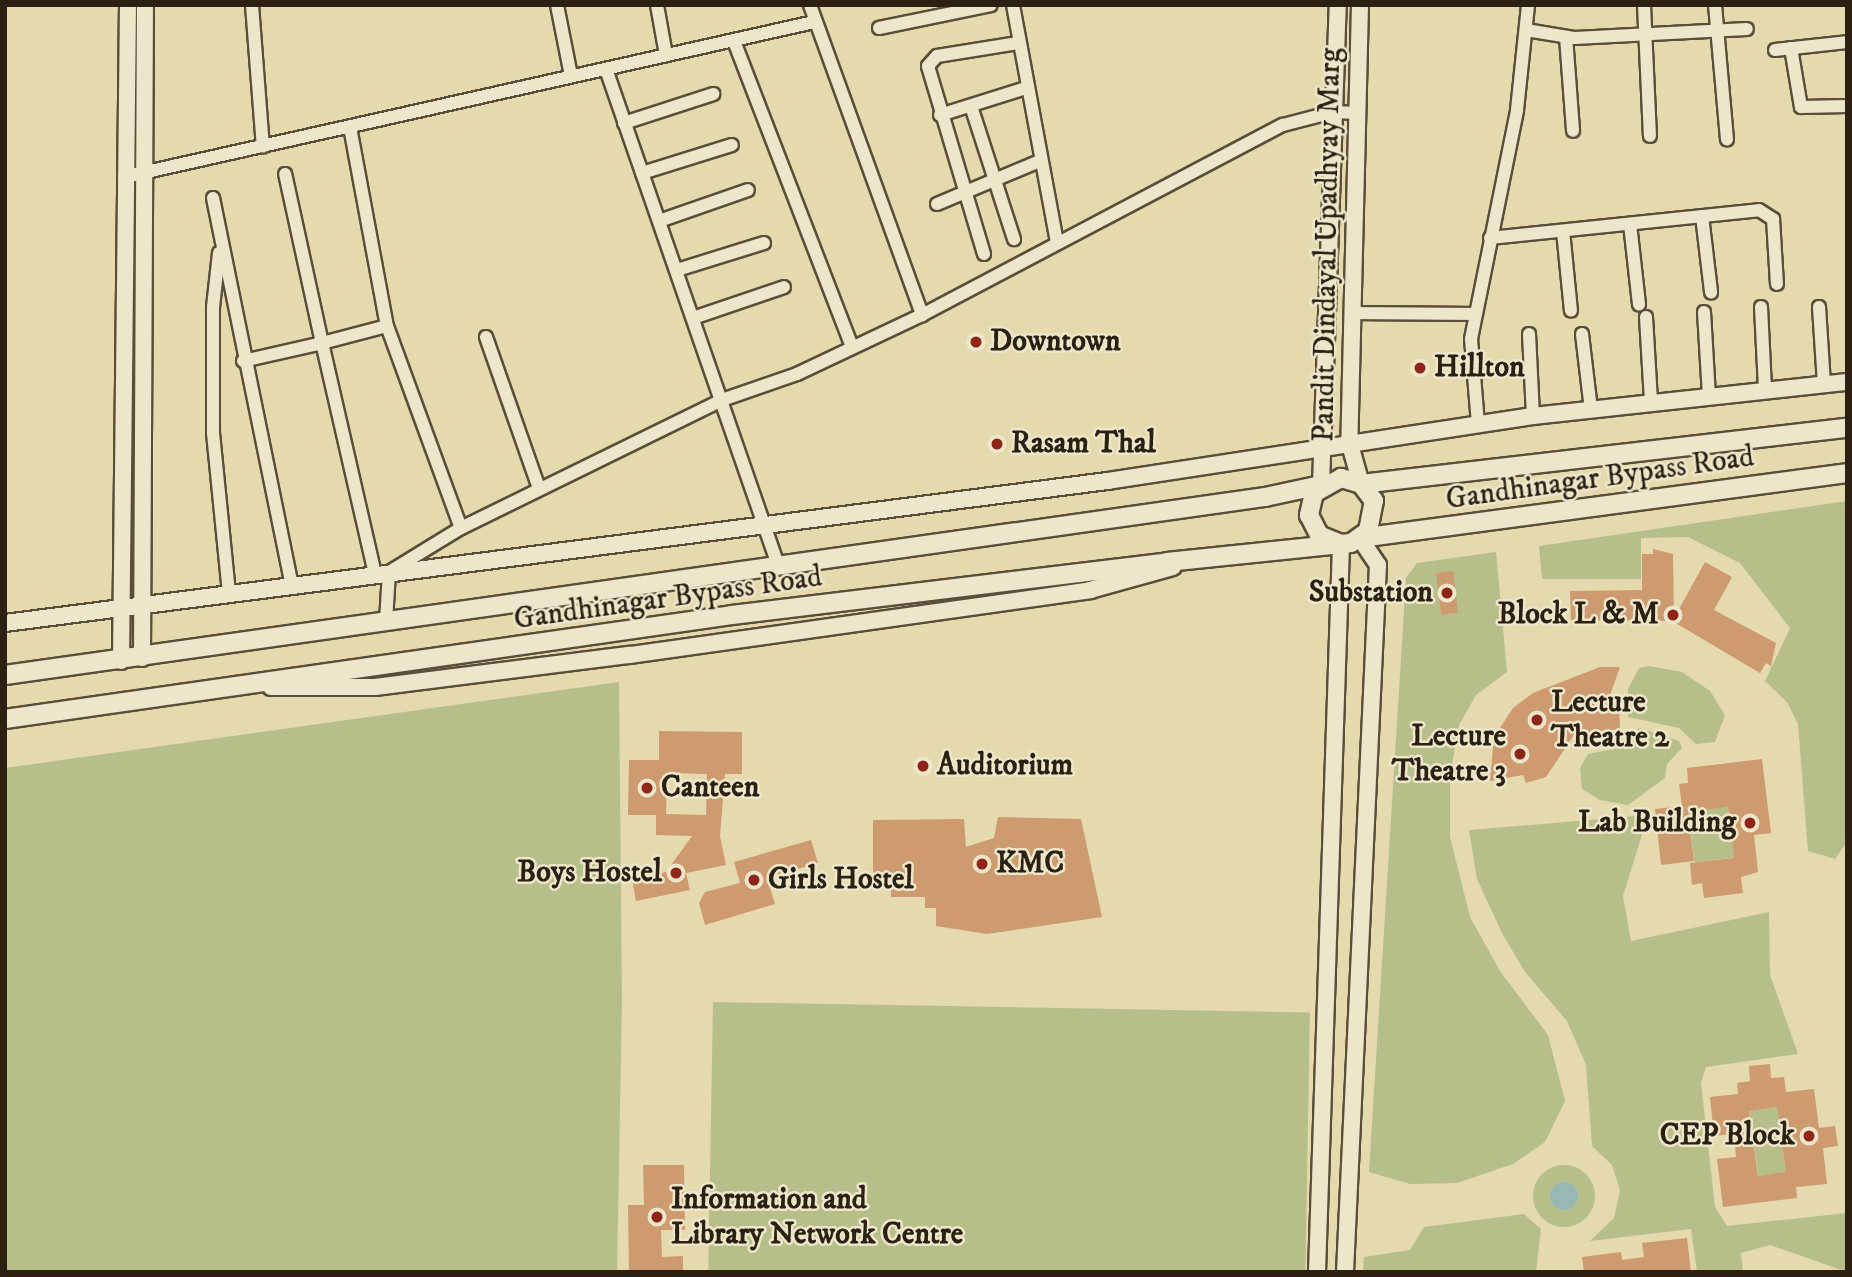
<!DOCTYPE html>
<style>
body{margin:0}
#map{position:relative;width:1852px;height:1277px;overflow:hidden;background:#e5d9ae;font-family:"IM FELL DW Pica",serif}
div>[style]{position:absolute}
.green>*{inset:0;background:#b6bf89;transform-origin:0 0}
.round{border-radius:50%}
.water>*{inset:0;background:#98b9b3}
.building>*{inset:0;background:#ce9a6f;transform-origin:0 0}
.roads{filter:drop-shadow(2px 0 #5a4e38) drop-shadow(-2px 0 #5a4e38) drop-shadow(0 2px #5a4e38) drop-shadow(0 -2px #5a4e38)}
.minor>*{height:12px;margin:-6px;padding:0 6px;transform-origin:6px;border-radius:6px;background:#eee6ca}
.tertiary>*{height:16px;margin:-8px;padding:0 8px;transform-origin:8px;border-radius:8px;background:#eee6ca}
.secondary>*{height:18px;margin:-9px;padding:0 9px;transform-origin:9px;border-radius:9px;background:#eee6ca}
.dots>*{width:19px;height:19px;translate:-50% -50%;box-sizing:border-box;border:4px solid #eee6ca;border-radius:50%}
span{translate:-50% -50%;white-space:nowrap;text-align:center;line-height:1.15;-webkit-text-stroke:5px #eee6ca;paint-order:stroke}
.street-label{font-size:30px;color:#2b2011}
.poi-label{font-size:30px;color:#2b2011;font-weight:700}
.left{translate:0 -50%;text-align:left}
.right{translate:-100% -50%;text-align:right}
.frame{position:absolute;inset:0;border:7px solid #2b2011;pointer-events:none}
</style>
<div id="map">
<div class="green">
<div style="clip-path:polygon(1847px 501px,1847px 842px,1835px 859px,1808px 851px,1798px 724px,1787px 702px,1765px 681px,1790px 628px,1740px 563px,1688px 537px,1641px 538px,1641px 579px,1542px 579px,1539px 546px)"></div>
<div style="clip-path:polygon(1496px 552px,1507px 672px,1476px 695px,1459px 725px,1450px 776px,1450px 837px,1470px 917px,1500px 971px,1548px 1035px,1565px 1101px,1545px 1142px,1513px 1164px,1457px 1183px,1410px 1184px,1369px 1172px,1406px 578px,1417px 563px)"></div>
<div style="clip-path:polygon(1649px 666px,1682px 672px,1710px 691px,1725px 715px,1715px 742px,1696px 744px,1679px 728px,1628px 717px,1628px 689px,1639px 668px)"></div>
<div style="clip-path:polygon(619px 682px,622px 1001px,617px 1272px,5px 1272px,5px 768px)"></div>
<div style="clip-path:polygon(1639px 728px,1679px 741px,1682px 748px,1667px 764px,1665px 778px,1628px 805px,1600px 800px,1582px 789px,1580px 768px,1588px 754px,1614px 749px)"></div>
<div style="left:1728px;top:807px;width:51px;height:40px;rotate:83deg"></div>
<div style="clip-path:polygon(1648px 815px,1623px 896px,1631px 941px,1769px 912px,1770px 975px,1798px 1054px,1706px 1067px,1701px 1083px,1715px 1207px,1727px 1226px,1847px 1213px,1847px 1272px,1770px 1245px,1741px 1253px,1743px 1272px,1697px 1272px,1691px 1229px,1590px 1241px,1614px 1218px,1620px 1190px,1612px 1165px,1592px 1146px,1586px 1065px,1567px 1021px,1525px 972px,1502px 933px,1477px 879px,1469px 830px)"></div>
<div style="left:713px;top:1002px;width:597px;height:270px;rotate:1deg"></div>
<div style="left:1777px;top:1107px;width:66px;height:28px;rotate:82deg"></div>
<div class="round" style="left:1533px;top:1165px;width:62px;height:62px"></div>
<div style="clip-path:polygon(1524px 1214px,1541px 1229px,1536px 1272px,1363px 1272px,1364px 1257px,1410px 1250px,1424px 1227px)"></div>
</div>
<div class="water">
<div class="round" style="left:1550px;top:1182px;width:28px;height:28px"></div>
</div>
<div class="building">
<div style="clip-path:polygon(1653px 549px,1673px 554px,1674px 618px,1705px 562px,1732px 577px,1714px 610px,1776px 643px,1771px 666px,1766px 663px,1760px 673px,1672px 621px,1571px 620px,1570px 591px,1642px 590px,1642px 554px,1653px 554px)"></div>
<div style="left:1453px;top:571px;width:42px;height:17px;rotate:83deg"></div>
<div style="clip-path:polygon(1600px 667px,1620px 667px,1609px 698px,1619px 697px,1620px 729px,1574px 735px,1546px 777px,1526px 783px,1523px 775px,1490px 781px,1494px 737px,1513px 708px,1533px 693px)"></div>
<div style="clip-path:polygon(evenodd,659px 731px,742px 732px,742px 774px,725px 774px,720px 836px,726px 865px,686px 873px,690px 890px,636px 901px,632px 879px,666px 872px,692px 836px,656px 835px,656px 815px,628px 815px,629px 760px,659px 760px,659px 731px,667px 773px,707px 774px,706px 815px,666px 814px,667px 773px)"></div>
<div style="clip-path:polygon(1762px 759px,1771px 833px,1754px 835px,1758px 872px,1741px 877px,1743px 893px,1704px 898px,1702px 883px,1692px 885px,1690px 863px,1734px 858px,1728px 807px,1688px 812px,1694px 861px,1661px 865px,1655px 809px,1682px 806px,1679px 784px,1688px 783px,1687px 768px)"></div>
<div style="clip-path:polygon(998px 817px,1081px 819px,1102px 917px,987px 934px,936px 926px,936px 908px,925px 908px,925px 897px,891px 897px,891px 883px,873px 882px,873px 820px,964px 819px,966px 847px,994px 838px)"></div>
<div style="clip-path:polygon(811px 840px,818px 863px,767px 878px,775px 904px,705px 925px,699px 903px,705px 892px,740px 883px,734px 862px)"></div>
<div style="clip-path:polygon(evenodd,1770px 1064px,1771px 1078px,1784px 1077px,1786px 1092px,1814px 1089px,1819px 1128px,1835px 1126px,1838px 1146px,1823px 1148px,1827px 1184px,1796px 1187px,1797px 1198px,1723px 1207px,1717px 1159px,1736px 1157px,1734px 1134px,1714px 1136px,1710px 1097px,1738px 1094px,1737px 1083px,1750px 1081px,1749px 1066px,1770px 1064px,1777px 1107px,1786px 1172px,1758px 1176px,1749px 1111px,1777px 1107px)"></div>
<div style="clip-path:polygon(643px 1165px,684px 1165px,685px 1230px,661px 1230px,662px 1257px,683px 1256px,683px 1272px,629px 1272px,628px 1205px,644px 1205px)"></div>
<div style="clip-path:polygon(1687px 1238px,1691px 1272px,1584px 1272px,1582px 1257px,1621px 1252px,1622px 1260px,1644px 1257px,1642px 1243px)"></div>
</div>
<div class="roads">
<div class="minor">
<div style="left:252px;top:5px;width:142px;rotate:85.6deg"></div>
<div style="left:557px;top:5px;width:72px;rotate:78.8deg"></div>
<div style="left:657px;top:5px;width:51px;rotate:79.8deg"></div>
<div style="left:810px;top:5px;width:330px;rotate:70.1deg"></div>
<div style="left:1013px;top:5px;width:242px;rotate:79.5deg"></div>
<div style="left:1644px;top:5px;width:131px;rotate:87.4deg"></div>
<div style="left:1715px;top:5px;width:135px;rotate:84.9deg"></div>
<div style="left:879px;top:28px;width:114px;rotate:-11.6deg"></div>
<div style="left:1526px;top:30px;width:50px;rotate:9.3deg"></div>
<div style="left:1575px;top:38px;width:172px;rotate:-3deg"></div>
<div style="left:1566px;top:37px;width:94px;rotate:85.7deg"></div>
<div style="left:734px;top:41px;width:328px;rotate:68.9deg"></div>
<div style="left:1791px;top:48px;width:60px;rotate:80.4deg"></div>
<div style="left:1801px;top:107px;width:46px;rotate:-1.2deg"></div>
<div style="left:1775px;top:50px;width:72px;rotate:-6.3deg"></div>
<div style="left:606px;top:69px;width:522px;rotate:70.87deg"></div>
<div style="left:971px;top:106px;width:140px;rotate:72.1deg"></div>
<div style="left:940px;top:115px;width:90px;rotate:-17.4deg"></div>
<div style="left:624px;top:123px;width:94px;rotate:-18deg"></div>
<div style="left:350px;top:127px;width:202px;rotate:79.5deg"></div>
<div style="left:642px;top:173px;width:94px;rotate:-17.3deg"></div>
<div style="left:124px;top:177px;width:707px;rotate:-12.66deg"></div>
<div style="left:213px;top:198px;width:395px;rotate:78.5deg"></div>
<div style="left:937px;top:204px;width:112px;rotate:-22.7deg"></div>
<div style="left:1702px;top:216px;width:77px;rotate:83.2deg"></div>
<div style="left:659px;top:221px;width:94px;rotate:-19.2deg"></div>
<div style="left:1630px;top:224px;width:81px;rotate:83.6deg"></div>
<div style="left:1563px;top:231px;width:80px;rotate:84.3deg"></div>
<div style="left:1490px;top:238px;width:270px;rotate:-5.9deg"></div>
<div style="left:1759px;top:210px;width:17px;rotate:33deg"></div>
<div style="left:1773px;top:219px;width:65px;rotate:86.5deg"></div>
<div style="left:219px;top:253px;width:54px;rotate:96.3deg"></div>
<div style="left:213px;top:307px;width:126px;rotate:90deg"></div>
<div style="left:213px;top:433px;width:162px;rotate:84.3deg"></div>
<div style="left:984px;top:254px;width:196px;rotate:-106.6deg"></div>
<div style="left:928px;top:66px;width:13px;rotate:-48deg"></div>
<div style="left:937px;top:56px;width:82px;rotate:-9.1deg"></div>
<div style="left:677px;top:270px;width:91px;rotate:-17.2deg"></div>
<div style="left:1761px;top:307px;width:83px;rotate:87.2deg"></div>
<div style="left:1819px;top:307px;width:77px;rotate:86.3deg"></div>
<div style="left:1704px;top:312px;width:84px;rotate:86.6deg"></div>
<div style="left:1354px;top:313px;width:120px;rotate:0.5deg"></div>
<div style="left:1646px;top:317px;width:85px;rotate:86.6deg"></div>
<div style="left:693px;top:318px;width:96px;rotate:-18.8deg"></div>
<div style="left:1529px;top:334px;width:82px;rotate:87.2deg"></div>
<div style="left:1582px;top:334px;width:77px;rotate:83.2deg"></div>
<div style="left:486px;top:337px;width:160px;rotate:70.7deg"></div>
<div style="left:243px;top:361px;width:81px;rotate:-12.8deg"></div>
<div style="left:322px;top:343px;width:173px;rotate:-102.3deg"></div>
<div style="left:1478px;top:424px;width:85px;rotate:-94.7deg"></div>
<div style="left:1471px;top:339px;width:234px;rotate:-78.6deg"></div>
<div style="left:1517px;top:110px;width:106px;rotate:-84deg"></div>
<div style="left:375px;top:574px;width:237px;rotate:-102.9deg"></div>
<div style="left:322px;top:343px;width:67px;rotate:-14.7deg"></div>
<div style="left:387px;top:326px;width:215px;rotate:69.9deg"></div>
<div style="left:386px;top:621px;width:49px;rotate:-86.5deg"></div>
<div style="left:389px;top:572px;width:84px;rotate:-31.4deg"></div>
<div style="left:461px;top:528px;width:291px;rotate:-26.1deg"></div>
<div style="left:722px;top:400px;width:79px;rotate:-19.1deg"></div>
<div style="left:797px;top:374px;width:138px;rotate:-25.3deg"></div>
<div style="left:922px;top:315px;width:408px;rotate:-27.8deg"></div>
<div style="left:1283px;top:125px;width:52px;rotate:-14.6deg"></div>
<div style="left:1333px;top:112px;width:26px;rotate:2deg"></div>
</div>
<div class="tertiary">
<div style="left:1360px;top:5px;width:436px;rotate:91.4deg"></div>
<div style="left:1349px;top:441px;width:45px;rotate:74.4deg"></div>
<div style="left:1321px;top:485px;width:480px;rotate:-88deg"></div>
<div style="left:5px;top:623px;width:1112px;rotate:-7.34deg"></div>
<div style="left:1108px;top:481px;width:430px;rotate:-8.7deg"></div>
<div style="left:1533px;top:416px;width:316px;rotate:-6.2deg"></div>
<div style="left:142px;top:658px;width:653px;rotate:-89.74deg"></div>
<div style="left:121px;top:661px;width:656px;rotate:-89.39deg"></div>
<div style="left:271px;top:687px;width:104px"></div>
<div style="left:375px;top:687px;width:257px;rotate:-7.2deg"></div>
<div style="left:630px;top:655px;width:465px;rotate:-8deg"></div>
<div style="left:1090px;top:590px;width:86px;rotate:-15.5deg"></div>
<div style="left:1317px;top:1272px;width:728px;rotate:-88.11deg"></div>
<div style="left:1345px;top:1272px;width:708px;rotate:-87.33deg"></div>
<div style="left:1378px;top:565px;width:32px;rotate:-124deg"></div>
</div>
<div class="secondary">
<div style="left:1361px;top:484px;width:489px;rotate:-6.6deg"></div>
<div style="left:1360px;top:538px;width:491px;rotate:-7.6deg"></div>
<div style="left:5px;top:675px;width:1273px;rotate:-8.04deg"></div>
<div style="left:1265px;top:497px;width:57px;rotate:-12.1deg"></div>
<div style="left:5px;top:719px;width:734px;rotate:-8.14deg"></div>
<div style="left:732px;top:615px;width:438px;rotate:-6.9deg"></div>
<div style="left:1167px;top:562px;width:175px;rotate:-5.9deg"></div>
<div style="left:1341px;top:544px;width:10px;rotate:-6deg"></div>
<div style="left:1351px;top:543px;width:21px;rotate:-35deg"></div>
<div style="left:1368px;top:531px;width:31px;rotate:-79deg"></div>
<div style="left:1374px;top:501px;width:21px;rotate:-127deg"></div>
<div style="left:1361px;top:484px;width:21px;rotate:-163deg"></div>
<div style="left:1341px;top:478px;width:31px;rotate:151deg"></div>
<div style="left:1314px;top:493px;width:23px;rotate:103deg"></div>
<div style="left:1309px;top:515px;width:22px;rotate:63deg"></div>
<div style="left:1319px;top:535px;width:24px;rotate:22deg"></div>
</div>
</div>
<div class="dots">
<div style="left:976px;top:342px;background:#8f2418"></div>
<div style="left:1420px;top:368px;background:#8f2418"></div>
<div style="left:997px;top:444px;background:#8f2418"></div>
<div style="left:1447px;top:593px;background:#8f2418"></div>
<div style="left:1673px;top:615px;background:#8f2418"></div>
<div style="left:1537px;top:720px;background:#8f2418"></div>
<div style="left:1520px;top:754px;background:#8f2418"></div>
<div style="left:923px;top:766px;background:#8f2418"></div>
<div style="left:647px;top:788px;background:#8f2418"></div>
<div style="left:1750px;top:823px;background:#8f2418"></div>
<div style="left:982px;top:864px;background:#8f2418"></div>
<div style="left:676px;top:873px;background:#8f2418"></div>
<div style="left:754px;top:880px;background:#8f2418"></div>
<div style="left:1809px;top:1136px;background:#8f2418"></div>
<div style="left:657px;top:1217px;background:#8f2418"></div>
</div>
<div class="street-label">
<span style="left:1328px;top:245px;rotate:-89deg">Pandit Dindayal Upadhyay Marg</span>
<span style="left:1600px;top:479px;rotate:-8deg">Gandhinagar Bypass Road</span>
<span style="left:668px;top:599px;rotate:-8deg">Gandhinagar Bypass Road</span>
</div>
<div class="poi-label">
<span class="left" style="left:990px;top:342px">Downtown</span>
<span class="left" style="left:1434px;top:368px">Hillton</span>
<span class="left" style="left:1011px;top:444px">Rasam Thal</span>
<span class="right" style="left:1433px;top:593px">Substation</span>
<span class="right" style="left:1659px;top:615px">Block L &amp; M</span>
<span class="left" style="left:1551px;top:720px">Lecture<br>Theatre 2</span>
<span class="right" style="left:1506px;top:754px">Lecture<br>Theatre 3</span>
<span class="left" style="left:937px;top:766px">Auditorium</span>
<span class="left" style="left:661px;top:788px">Canteen</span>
<span class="right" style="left:1736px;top:823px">Lab Building</span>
<span class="left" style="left:996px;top:864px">KMC</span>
<span class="right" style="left:662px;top:873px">Boys Hostel</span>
<span class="left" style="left:768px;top:880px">Girls Hostel</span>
<span class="right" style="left:1795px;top:1136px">CEP Block</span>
<span class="left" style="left:671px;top:1217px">Information and<br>Library Network Centre</span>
</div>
<div class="frame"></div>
</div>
